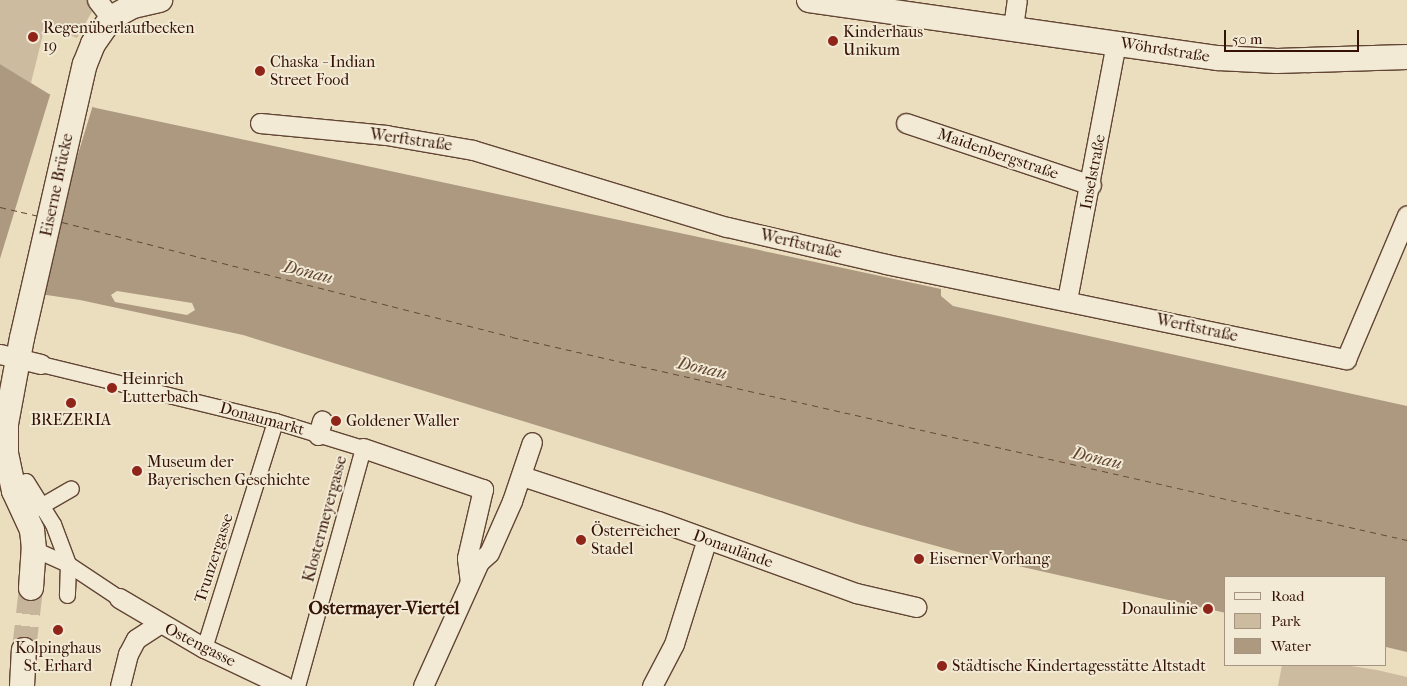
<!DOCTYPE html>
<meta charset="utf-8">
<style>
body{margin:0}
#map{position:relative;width:1407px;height:686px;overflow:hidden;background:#ebdebf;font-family:"IM FELL French Canon",serif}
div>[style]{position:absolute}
.green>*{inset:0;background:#ccbb9f}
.water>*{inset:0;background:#ad9980}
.pier>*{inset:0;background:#ebdebf;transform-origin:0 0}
.ferry>*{height:1px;margin-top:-0.5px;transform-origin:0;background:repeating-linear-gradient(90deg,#644836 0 6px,transparent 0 11px)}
.tertiary-tunnel>*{height:24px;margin-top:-12px;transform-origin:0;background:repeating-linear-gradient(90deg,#c6b59a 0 24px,transparent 0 36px)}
.roads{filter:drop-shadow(1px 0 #624534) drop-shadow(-1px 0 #624534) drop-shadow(0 1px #624534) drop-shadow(0 -1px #624534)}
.pedestrian>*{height:15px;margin:-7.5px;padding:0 7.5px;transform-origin:7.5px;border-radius:7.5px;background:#f2ead5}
.minor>*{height:19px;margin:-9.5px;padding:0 9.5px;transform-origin:9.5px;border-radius:9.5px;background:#f2ead5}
.tertiary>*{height:24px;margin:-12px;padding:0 12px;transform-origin:12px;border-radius:12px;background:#f2ead5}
.dots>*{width:14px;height:14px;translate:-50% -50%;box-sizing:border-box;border:2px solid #f2ead5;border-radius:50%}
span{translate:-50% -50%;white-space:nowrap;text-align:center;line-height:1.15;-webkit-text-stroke:4px #f2ead5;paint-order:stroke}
.poi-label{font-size:16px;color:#341205}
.left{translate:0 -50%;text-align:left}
.right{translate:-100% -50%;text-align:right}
.street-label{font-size:16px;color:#341205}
.water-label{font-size:18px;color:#644836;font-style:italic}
.neighbourhood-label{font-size:18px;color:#341205;font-weight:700}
.legend{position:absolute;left:1224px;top:576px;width:162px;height:90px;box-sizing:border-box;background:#f2ead5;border:1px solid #a69482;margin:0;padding:6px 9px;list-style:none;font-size:15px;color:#341205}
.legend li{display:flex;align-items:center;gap:10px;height:25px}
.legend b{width:25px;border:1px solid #a69482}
.scale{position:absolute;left:1224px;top:30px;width:135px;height:22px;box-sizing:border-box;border:2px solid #341205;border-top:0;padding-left:6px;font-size:15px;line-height:18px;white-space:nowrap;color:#341205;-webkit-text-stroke:4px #f2ead5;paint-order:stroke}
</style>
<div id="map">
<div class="green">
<div style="clip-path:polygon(0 0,97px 0,98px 1px,77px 38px,45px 26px,31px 83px,0 64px)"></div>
<div style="clip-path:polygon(1282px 665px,1345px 665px,1377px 670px,1407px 677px,1407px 686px,1278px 686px)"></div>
</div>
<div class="water">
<div style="clip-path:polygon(0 64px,49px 94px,96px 108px,941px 289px,941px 296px,953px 306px,1407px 406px,1407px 652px,1386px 647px,1386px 577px,1226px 577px,1226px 613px,969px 555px,857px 524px,243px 335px,80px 300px,0 288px)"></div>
</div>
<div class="pier">
<div style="left:51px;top:92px;width:44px;height:204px;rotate:17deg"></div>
<div style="clip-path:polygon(117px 291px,192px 303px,195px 310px,187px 315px,115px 302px,111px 295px)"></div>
</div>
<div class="ferry">
<div style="left:0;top:207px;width:39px;rotate:13deg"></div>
<div style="left:62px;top:222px;width:464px;rotate:14.3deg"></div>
<div style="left:512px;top:337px;width:918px;rotate:12.78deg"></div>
</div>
<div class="tertiary-tunnel">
<div style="left:24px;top:650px;width:62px;rotate:-83.6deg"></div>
</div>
<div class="roads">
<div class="pedestrian">
<div style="left:41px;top:364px;width:241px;rotate:13.7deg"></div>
<div style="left:275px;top:421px;width:92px;rotate:17.1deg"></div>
<div style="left:363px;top:448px;width:247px;rotate:105.5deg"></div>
<div style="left:26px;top:481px;width:51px;rotate:57.9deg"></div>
<div style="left:53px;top:524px;width:43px;rotate:69.4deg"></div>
<div style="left:68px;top:564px;width:31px;rotate:92deg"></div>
<div style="left:37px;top:508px;width:39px;rotate:-30deg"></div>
<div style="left:34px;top:549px;width:37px;rotate:24deg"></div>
<div style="left:68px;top:564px;width:61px;rotate:33.7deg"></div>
<div style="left:204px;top:648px;width:238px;rotate:-72.6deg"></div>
</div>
<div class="minor">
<div style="left:97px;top:0;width:23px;rotate:52deg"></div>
<div style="left:1013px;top:27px;width:27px;rotate:-82deg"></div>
<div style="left:260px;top:123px;width:127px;rotate:5.4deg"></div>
<div style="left:386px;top:135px;width:88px;rotate:9.8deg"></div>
<div style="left:473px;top:150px;width:265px;rotate:16.9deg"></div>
<div style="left:727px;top:227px;width:163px;rotate:13.1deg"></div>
<div style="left:886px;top:264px;width:470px;rotate:11.7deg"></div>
<div style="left:1346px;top:359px;width:156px;rotate:-67deg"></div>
<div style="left:906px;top:123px;width:195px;rotate:18.5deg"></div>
<div style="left:1067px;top:300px;width:262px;rotate:-79.2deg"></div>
<div style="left:0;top:354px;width:42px;rotate:13.7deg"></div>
<div style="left:318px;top:435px;width:15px;rotate:-74deg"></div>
<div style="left:363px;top:448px;width:127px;rotate:18.9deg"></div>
<div style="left:483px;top:489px;width:71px;rotate:103.1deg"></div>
<div style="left:467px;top:558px;width:23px;rotate:83deg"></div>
<div style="left:522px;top:476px;width:143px;rotate:18.3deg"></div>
<div style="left:658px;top:521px;width:211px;rotate:20deg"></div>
<div style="left:856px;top:593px;width:62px;rotate:13.1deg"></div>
<div style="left:119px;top:598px;width:99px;rotate:30.5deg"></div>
<div style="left:204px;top:648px;width:89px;rotate:25.4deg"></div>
<div style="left:120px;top:686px;width:33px;rotate:-76deg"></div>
<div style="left:128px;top:654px;width:17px;rotate:-62deg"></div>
<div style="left:136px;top:639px;width:27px;rotate:-33deg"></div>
<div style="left:423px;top:686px;width:136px;rotate:-65.7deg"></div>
<div style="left:479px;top:562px;width:13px;rotate:-42deg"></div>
<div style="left:489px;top:553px;width:57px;rotate:-66.1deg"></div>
<div style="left:512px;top:501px;width:62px;rotate:-71.3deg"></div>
<div style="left:652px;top:686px;width:47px;rotate:-62.4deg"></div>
<div style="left:674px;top:644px;width:110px;rotate:-72.6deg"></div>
</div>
<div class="tertiary">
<div style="left:809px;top:0;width:413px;rotate:8.1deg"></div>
<div style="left:1218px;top:58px;width:59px;rotate:2.9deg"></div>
<div style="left:1277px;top:61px;width:130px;rotate:-1.8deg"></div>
<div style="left:31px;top:588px;width:39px;rotate:-86deg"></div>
<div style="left:34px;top:549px;width:19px;rotate:-96deg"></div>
<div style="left:32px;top:530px;width:43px;rotate:-114.8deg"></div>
<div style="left:14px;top:491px;width:38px;rotate:-102deg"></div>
<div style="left:6px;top:454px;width:30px;rotate:-90deg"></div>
<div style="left:6px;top:424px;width:87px;rotate:-79.5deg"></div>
<div style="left:22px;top:338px;width:281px;rotate:-77.1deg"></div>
<div style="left:85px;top:64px;width:22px;rotate:-68deg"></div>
<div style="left:93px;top:44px;width:32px;rotate:-55deg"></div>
<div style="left:111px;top:18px;width:25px;rotate:-29deg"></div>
<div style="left:133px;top:6px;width:28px;rotate:-13deg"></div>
<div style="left:22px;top:686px;width:36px;rotate:-87deg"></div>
</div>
</div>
<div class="dots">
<div style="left:33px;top:37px;background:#8f2418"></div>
<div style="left:833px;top:41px;background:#8f2418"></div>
<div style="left:260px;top:71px;background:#8f2418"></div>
<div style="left:112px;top:388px;background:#8f2418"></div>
<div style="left:71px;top:403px;background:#8f2418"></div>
<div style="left:336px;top:421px;background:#8f2418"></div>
<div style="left:137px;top:471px;background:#8f2418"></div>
<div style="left:581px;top:540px;background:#8f2418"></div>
<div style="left:919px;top:559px;background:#8f2418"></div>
<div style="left:1208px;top:609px;background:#8f2418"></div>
<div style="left:58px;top:630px;background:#8f2418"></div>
<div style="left:942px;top:666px;background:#8f2418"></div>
</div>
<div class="poi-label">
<span class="left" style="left:43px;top:37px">Regenüberlaufbecken<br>19</span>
<span class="left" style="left:843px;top:41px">Kinderhaus<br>Unikum</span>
<span class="left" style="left:270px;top:71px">Chaska - Indian<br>Street Food</span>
<span class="left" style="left:122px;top:388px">Heinrich<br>Lutterbach</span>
<span style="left:71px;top:420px">BREZERIA</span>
<span class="left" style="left:346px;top:421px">Goldener Waller</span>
<span class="left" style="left:147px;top:471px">Museum der<br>Bayerischen Geschichte</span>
<span class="left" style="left:591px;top:540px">Österreicher<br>Stadel</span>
<span class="left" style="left:929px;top:559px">Eiserner Vorhang</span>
<span class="right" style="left:1198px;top:609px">Donaulinie</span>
<span style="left:58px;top:657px">Kolpinghaus<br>St. Erhard</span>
<span class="left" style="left:952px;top:666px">Städtische Kindertagesstätte Altstadt</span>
</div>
<div class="street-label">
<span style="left:1165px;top:50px;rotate:9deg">Wöhrdstraße</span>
<span style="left:411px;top:140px;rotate:8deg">Werftstraße</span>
<span style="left:998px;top:154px;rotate:19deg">Maidenbergstraße</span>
<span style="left:1093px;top:172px;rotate:-79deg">Inselstraße</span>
<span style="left:57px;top:185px;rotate:-78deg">Eiserne Brücke</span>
<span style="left:801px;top:244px;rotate:13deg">Werftstraße</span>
<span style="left:1197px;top:328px;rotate:12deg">Werftstraße</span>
<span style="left:262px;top:419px;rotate:15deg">Donaumarkt</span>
<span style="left:325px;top:519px;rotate:-75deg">Klostermeyergasse</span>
<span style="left:733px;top:549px;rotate:20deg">Donaulände</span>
<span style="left:214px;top:558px;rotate:-72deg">Trunzergasse</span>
<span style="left:200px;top:645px;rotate:27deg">Ostengasse</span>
</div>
<div class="water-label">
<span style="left:308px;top:273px;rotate:14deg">Donau</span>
<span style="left:702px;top:369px;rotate:13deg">Donau</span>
<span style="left:1097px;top:459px;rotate:13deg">Donau</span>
</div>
<div class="neighbourhood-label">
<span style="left:384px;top:609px">Ostermayer-Viertel</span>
</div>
<ul class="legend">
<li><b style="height:6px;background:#f2ead5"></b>Road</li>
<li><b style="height:14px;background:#ccbb9f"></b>Park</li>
<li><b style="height:14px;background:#ad9980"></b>Water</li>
</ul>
<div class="scale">50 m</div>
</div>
